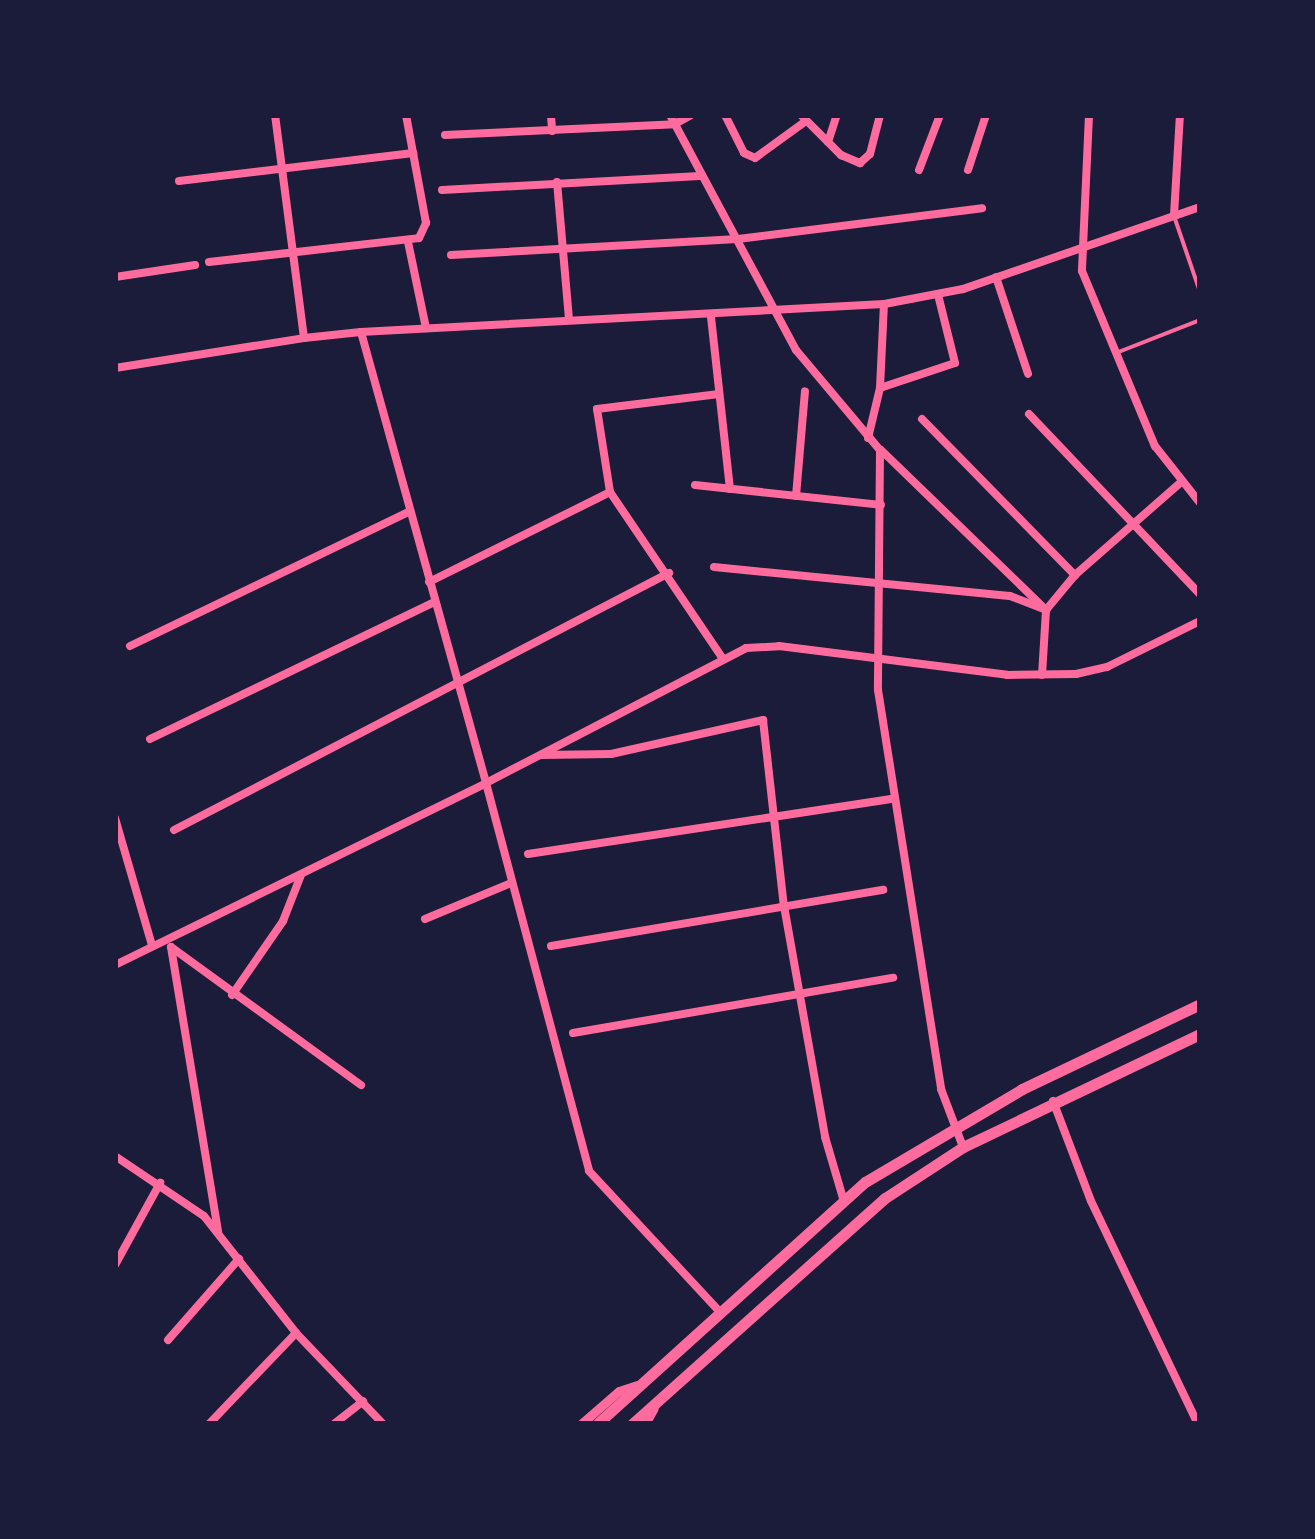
<!DOCTYPE html>
<style>
body{margin:0}
#map{position:relative;width:1315px;height:1539px;overflow:hidden;background:#1b1b3a;font-family:"Varela Round",sans-serif}
div>[style]{position:absolute}
.service>*{height:4px;margin:-2px;padding:0 2px;transform-origin:2px;border-radius:2px;background:#ff6b9d}
.minor>*{height:8px;margin:-4px;padding:0 4px;transform-origin:4px;border-radius:4px;background:#ff6b9d}
.tertiary>*{height:9px;margin:-4.5px;padding:0 4.5px;transform-origin:4.5px;border-radius:4.5px;background:#ff6b9d}
.primary>*{height:11px;margin:-5.5px;padding:0 5.5px;transform-origin:5.5px;border-radius:5.5px;background:#ff6b9d}
span{translate:-50% -50%;white-space:nowrap;text-align:center;line-height:1.15;-webkit-text-stroke:8px #1b1b3a;paint-order:stroke}
.frame{position:absolute;inset:0;border:118px solid #1b1b3a;pointer-events:none}
</style>
<div id="map">
<div class="service">
<div style="left:1174px;top:216px;width:80px;rotate:71.1deg"></div>
<div style="left:1116px;top:353px;width:90px;rotate:-21.4deg"></div>
</div>
<div class="minor">
<div style="left:551px;top:115px;width:16px;rotate:86deg"></div>
<div style="left:670px;top:115px;width:267px;rotate:61.8deg"></div>
<div style="left:796px;top:350px;width:131px;rotate:50deg"></div>
<div style="left:880px;top:450px;width:240px;rotate:90.5deg"></div>
<div style="left:878px;top:690px;width:404px;rotate:81deg"></div>
<div style="left:941px;top:1089px;width:62px;rotate:69.2deg"></div>
<div style="left:725px;top:115px;width:42px;rotate:63.4deg"></div>
<div style="left:744px;top:153px;width:12px;rotate:24deg"></div>
<div style="left:755px;top:158px;width:63px;rotate:-36deg"></div>
<div style="left:801px;top:115px;width:57px;rotate:45deg"></div>
<div style="left:841px;top:155px;width:21px;rotate:23deg"></div>
<div style="left:860px;top:163px;width:13px;rotate:-42deg"></div>
<div style="left:870px;top:154px;width:40px;rotate:-75.6deg"></div>
<div style="left:1089px;top:115px;width:156px;rotate:92.6deg"></div>
<div style="left:1082px;top:271px;width:190px;rotate:67.4deg"></div>
<div style="left:1155px;top:446px;width:73px;rotate:51.7deg"></div>
<div style="left:445px;top:135px;width:230px;rotate:-2.7deg"></div>
<div style="left:675px;top:124px;width:18px;rotate:-29deg"></div>
<div style="left:828px;top:142px;width:28px;rotate:-72deg"></div>
<div style="left:919px;top:170px;width:59px;rotate:-69.1deg"></div>
<div style="left:968px;top:170px;width:58px;rotate:-71.9deg"></div>
<div style="left:179px;top:181px;width:236px;rotate:-6.8deg"></div>
<div style="left:557px;top:182px;width:137px;rotate:85deg"></div>
<div style="left:442px;top:190px;width:258px;rotate:-3.1deg"></div>
<div style="left:1200px;top:207px;width:251px;rotate:160.9deg"></div>
<div style="left:963px;top:289px;width:80px;rotate:169.2deg"></div>
<div style="left:884px;top:304px;width:524px;rotate:176.94deg"></div>
<div style="left:361px;top:332px;width:468px;rotate:74.5deg"></div>
<div style="left:486px;top:783px;width:293px;rotate:-27.4deg"></div>
<div style="left:746px;top:648px;width:33px;rotate:-3deg"></div>
<div style="left:779px;top:646px;width:230px;rotate:7.2deg"></div>
<div style="left:1007px;top:675px;width:69px;rotate:-0.8deg"></div>
<div style="left:1076px;top:674px;width:32px;rotate:-13deg"></div>
<div style="left:1107px;top:667px;width:104px;rotate:-26.3deg"></div>
<div style="left:1174px;top:215px;width:100px;rotate:-86.6deg"></div>
<div style="left:408px;top:242px;width:88px;rotate:78.2deg"></div>
<div style="left:451px;top:255px;width:287px;rotate:-3.2deg"></div>
<div style="left:738px;top:239px;width:246px;rotate:-7.2deg"></div>
<div style="left:209px;top:262px;width:211px;rotate:-6.5deg"></div>
<div style="left:419px;top:238px;width:17px;rotate:-65deg"></div>
<div style="left:426px;top:223px;width:110px;rotate:-100.5deg"></div>
<div style="left:115px;top:277px;width:81px;rotate:-8.5deg"></div>
<div style="left:996px;top:277px;width:102px;rotate:71.7deg"></div>
<div style="left:711px;top:317px;width:173px;rotate:83.7deg"></div>
<div style="left:304px;top:338px;width:57px;rotate:-6deg"></div>
<div style="left:115px;top:368px;width:191px;rotate:-9deg"></div>
<div style="left:304px;top:338px;width:225px;rotate:-97.4deg"></div>
<div style="left:880px;top:388px;width:79px;rotate:-18.4deg"></div>
<div style="left:955px;top:363px;width:70px;rotate:-104deg"></div>
<div style="left:719px;top:394px;width:123px;rotate:173deg"></div>
<div style="left:597px;top:409px;width:84px;rotate:81.1deg"></div>
<div style="left:610px;top:492px;width:202px;rotate:55.9deg"></div>
<div style="left:1029px;top:414px;width:248px;rotate:46.5deg"></div>
<div style="left:922px;top:419px;width:219px;rotate:45.6deg"></div>
<div style="left:868px;top:438px;width:51px;rotate:-76.5deg"></div>
<div style="left:880px;top:388px;width:84px;rotate:-87.3deg"></div>
<div style="left:881px;top:450px;width:230px;rotate:44.1deg"></div>
<div style="left:1046px;top:610px;width:65px;rotate:93.5deg"></div>
<div style="left:695px;top:485px;width:187px;rotate:6.1deg"></div>
<div style="left:796px;top:496px;width:105px;rotate:-85.1deg"></div>
<div style="left:714px;top:567px;width:297px;rotate:5.6deg"></div>
<div style="left:1010px;top:596px;width:39px;rotate:21deg"></div>
<div style="left:1046px;top:610px;width:45px;rotate:-50.4deg"></div>
<div style="left:1075px;top:575px;width:140px;rotate:-41.2deg"></div>
<div style="left:429px;top:582px;width:202px;rotate:-26.4deg"></div>
<div style="left:130px;top:646px;width:311px;rotate:-25.7deg"></div>
<div style="left:150px;top:739px;width:316px;rotate:-25.7deg"></div>
<div style="left:542px;top:755px;width:69px;rotate:-0.8deg"></div>
<div style="left:611px;top:754px;width:156px;rotate:-12.6deg"></div>
<div style="left:763px;top:720px;width:187px;rotate:83.6deg"></div>
<div style="left:784px;top:906px;width:235px;rotate:79.9deg"></div>
<div style="left:825px;top:1137px;width:64px;rotate:73.6deg"></div>
<div style="left:115px;top:818px;width:132px;rotate:73.8deg"></div>
<div style="left:174px;top:830px;width:558px;rotate:-27.44deg"></div>
<div style="left:528px;top:854px;width:369px;rotate:-8.6deg"></div>
<div style="left:425px;top:919px;width:93px;rotate:-22.7deg"></div>
<div style="left:551px;top:946px;width:337px;rotate:-9.6deg"></div>
<div style="left:171px;top:947px;width:289px;rotate:80.6deg"></div>
<div style="left:171px;top:947px;width:235px;rotate:36deg"></div>
<div style="left:115px;top:965px;width:413px;rotate:-26.1deg"></div>
<div style="left:486px;top:783px;width:401px;rotate:75.1deg"></div>
<div style="left:589px;top:1171px;width:190px;rotate:47.1deg"></div>
<div style="left:232px;top:995px;width:90px;rotate:-55.4deg"></div>
<div style="left:283px;top:921px;width:49px;rotate:-68.6deg"></div>
<div style="left:573px;top:1033px;width:325px;rotate:-9.8deg"></div>
<div style="left:1053px;top:1101px;width:107px;rotate:69.2deg"></div>
<div style="left:1091px;top:1201px;width:247px;rotate:64.4deg"></div>
<div style="left:115px;top:1156px;width:107px;rotate:34deg"></div>
<div style="left:204px;top:1216px;width:149px;rotate:51.8deg"></div>
<div style="left:296px;top:1333px;width:126px;rotate:46.3deg"></div>
<div style="left:115px;top:1265px;width:94px;rotate:-61.2deg"></div>
<div style="left:168px;top:1340px;width:108px;rotate:-48.8deg"></div>
<div style="left:209px;top:1424px;width:126px;rotate:-46.3deg"></div>
<div style="left:334px;top:1424px;width:37px;rotate:-38deg"></div>
</div>
<div class="tertiary">
<div style="left:581px;top:1424px;width:50px;rotate:-41deg"></div>
<div style="left:619px;top:1391px;width:19px;rotate:-18deg"></div>
<div style="left:645px;top:1424px;width:18px;rotate:-61deg"></div>
</div>
<div class="primary">
<div style="left:597px;top:1424px;width:361px;rotate:-42.1deg"></div>
<div style="left:865px;top:1182px;width:182px;rotate:-30.6deg"></div>
<div style="left:1022px;top:1089px;width:197px;rotate:-25.5deg"></div>
<div style="left:632px;top:1424px;width:339px;rotate:-41.8deg"></div>
<div style="left:885px;top:1198px;width:93px;rotate:-33.2deg"></div>
<div style="left:963px;top:1147px;width:263px;rotate:-25.5deg"></div>
</div>
<div class="frame"></div>
</div>
